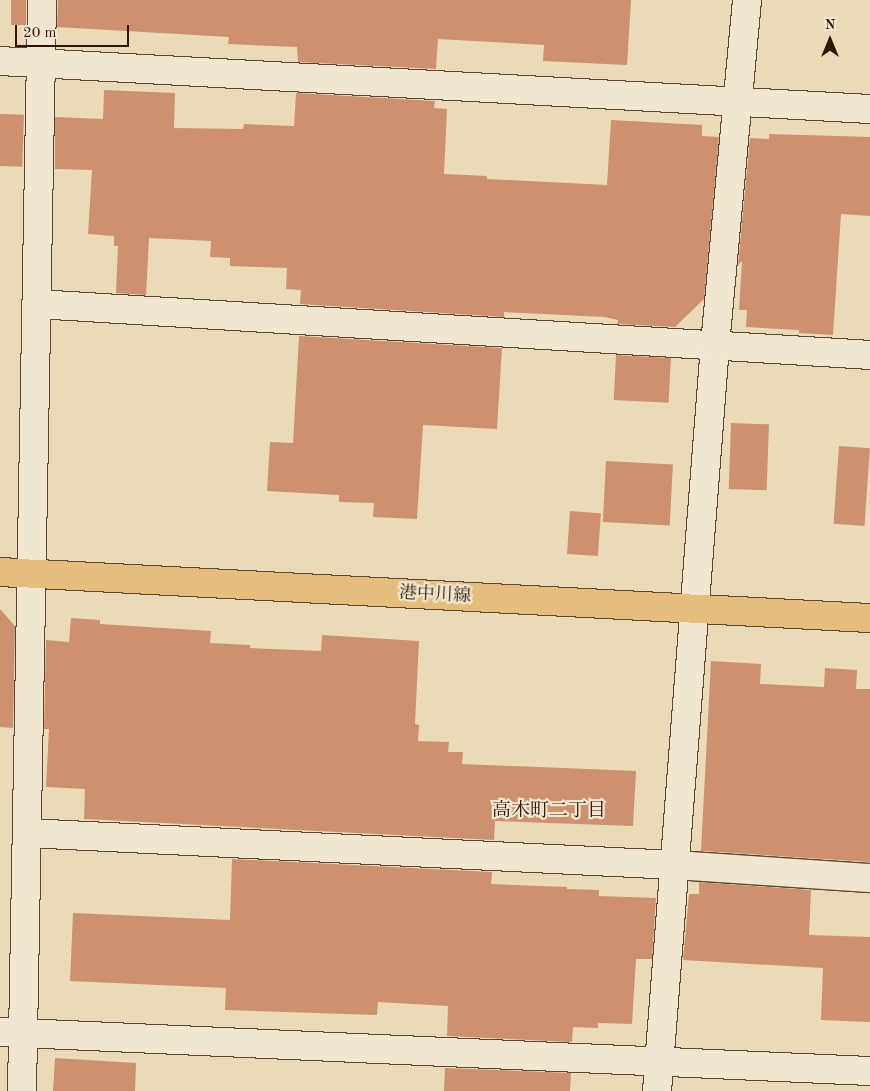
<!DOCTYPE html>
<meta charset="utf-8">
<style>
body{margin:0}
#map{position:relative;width:870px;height:1091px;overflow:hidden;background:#eadab7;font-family:"Old Standard TT","Noto Serif JP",serif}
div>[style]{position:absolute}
.building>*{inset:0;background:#cd916f;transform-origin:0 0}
.roads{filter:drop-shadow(1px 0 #604632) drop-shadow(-1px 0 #604632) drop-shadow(0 1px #604632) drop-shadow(0 -1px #604632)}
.minor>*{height:28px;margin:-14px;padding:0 14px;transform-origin:14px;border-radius:14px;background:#f1e7d0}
.major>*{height:28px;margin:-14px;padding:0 14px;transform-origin:14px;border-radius:14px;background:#e5bd7c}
span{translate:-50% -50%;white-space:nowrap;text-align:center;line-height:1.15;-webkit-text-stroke:4.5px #f1e7d0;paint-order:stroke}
.street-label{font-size:18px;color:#321405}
.neighbourhood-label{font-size:19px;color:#321405}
.north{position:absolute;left:805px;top:15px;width:50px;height:50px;-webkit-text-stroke:4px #f1e7d0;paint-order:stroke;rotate:0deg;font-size:14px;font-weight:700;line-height:20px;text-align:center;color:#321405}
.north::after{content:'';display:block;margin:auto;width:18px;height:22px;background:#321405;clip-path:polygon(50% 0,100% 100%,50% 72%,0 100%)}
.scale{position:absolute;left:15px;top:25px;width:114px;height:22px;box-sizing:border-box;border:2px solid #321405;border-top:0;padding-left:6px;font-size:15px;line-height:18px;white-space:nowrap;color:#321405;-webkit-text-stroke:4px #f1e7d0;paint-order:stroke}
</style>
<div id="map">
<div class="building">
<div style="left:11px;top:0;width:15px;height:25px"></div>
<div style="clip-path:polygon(58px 0,631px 0,627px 65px,543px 61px,544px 45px,438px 39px,436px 69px,298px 62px,297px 47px,228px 44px,229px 37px,57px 27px)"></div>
<div style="clip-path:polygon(104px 90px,175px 93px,174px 128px,243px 129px,244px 124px,294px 126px,296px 93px,435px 101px,434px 108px,447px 109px,444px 174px,487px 176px,487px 179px,607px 185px,611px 120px,702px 125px,702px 136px,719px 137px,704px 299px,675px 327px,617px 324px,618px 320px,604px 317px,504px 312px,504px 317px,300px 304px,301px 290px,286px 289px,287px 268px,230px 266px,230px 258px,210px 257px,211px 241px,149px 238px,146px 295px,116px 293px,118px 246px,114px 246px,114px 236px,88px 234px,92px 170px,55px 169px,55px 117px,103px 119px)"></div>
<div style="left:0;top:114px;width:24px;height:52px;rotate:2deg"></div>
<div style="clip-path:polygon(769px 134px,870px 137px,870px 216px,841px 214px,833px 335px,799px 333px,799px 330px,746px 327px,747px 310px,739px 310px,742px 261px,738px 265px,750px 138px,769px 139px)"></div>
<div style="clip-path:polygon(299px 336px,502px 348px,497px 429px,423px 425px,417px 519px,373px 517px,374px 503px,339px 502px,339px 495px,267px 491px,270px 442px,293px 443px)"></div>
<div style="left:616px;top:355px;width:55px;height:45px;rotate:3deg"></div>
<div style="left:731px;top:423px;width:38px;height:66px;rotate:2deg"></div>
<div style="left:839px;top:446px;width:31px;height:78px;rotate:4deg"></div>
<div style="left:606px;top:461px;width:67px;height:61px;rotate:3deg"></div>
<div style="left:570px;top:511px;width:31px;height:43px;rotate:4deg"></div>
<div style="clip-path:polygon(0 609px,15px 626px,13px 728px,0 727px)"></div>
<div style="clip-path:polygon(71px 618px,100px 620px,100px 624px,211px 631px,210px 643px,250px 645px,250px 648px,321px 651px,322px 635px,419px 641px,415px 724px,419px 725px,418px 741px,449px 742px,448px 752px,463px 752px,462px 764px,636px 771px,633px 826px,495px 821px,494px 840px,84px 819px,85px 789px,46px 787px,49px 729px,44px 729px,46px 640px,69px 642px)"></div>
<div style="clip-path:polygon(711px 661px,761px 664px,760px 684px,824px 687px,825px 668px,857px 670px,856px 689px,870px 689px,870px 862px,701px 851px)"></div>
<div style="clip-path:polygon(232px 859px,492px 872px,491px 884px,567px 887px,567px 889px,599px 890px,599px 896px,656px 898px,652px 959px,636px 959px,632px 1024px,598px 1023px,598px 1028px,573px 1027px,572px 1042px,447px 1036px,448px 1006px,378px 1002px,377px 1015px,225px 1010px,226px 988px,70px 981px,73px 913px,230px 920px)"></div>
<div style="clip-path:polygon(699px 882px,811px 890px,809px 935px,870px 937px,870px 1022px,821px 1020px,823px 968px,683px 960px,689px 894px,699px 894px)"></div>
<div style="clip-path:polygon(55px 1058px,136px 1063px,135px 1091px,53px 1091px)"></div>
<div style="clip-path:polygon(445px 1068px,571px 1073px,570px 1091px,444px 1091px)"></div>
</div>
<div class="roads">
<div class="minor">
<div style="left:0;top:61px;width:871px;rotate:3.16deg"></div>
<div style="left:37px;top:304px;width:835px;rotate:3.5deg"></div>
<div style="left:27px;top:833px;width:648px;rotate:2.83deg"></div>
<div style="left:674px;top:865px;width:196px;rotate:3.8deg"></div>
<div style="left:0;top:1032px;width:871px;rotate:2.57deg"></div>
<div style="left:22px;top:1091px;width:1091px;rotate:-88.95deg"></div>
<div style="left:657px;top:1091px;width:748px;rotate:-85.55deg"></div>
<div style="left:715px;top:345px;width:346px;rotate:-84.7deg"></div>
</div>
<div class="major">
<div style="left:0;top:572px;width:871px;rotate:3.03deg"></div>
</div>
</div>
<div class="street-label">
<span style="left:435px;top:595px;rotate:3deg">港中川線</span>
</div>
<div class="neighbourhood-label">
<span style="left:549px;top:812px">高木町二丁目</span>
</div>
<div class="north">N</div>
<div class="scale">20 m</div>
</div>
